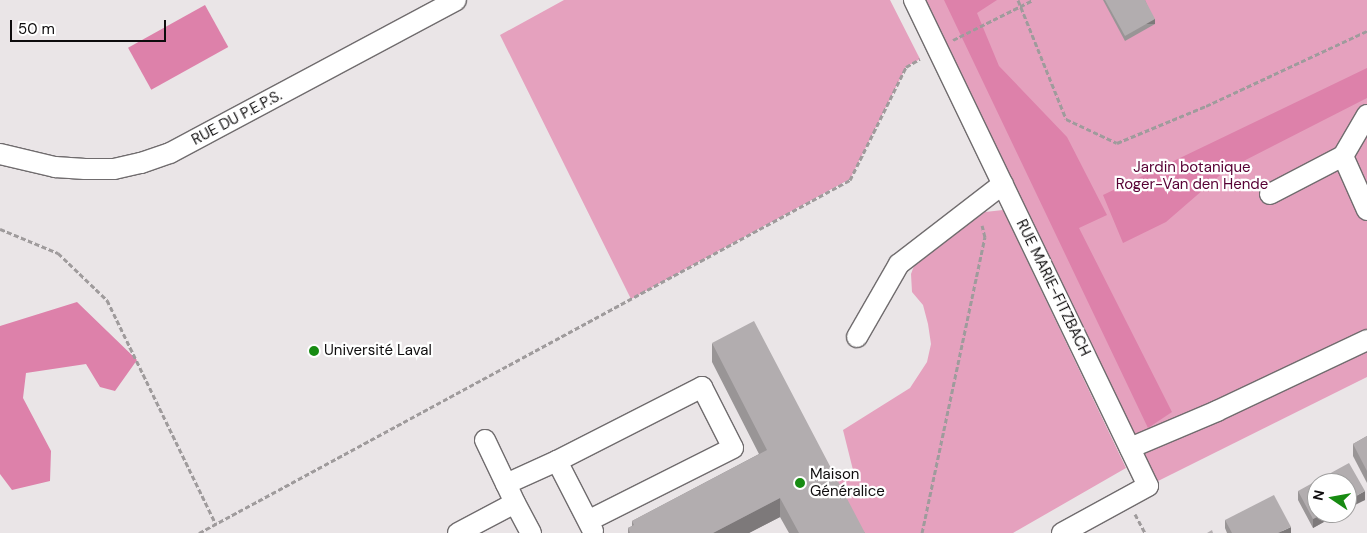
<!DOCTYPE html>
<meta charset="utf-8">
<style>
body{margin:0}
#map{position:relative;width:1367px;height:533px;overflow:hidden;background:#eae5e7;font-family:"DM Sans",sans-serif}
div>[style]{position:absolute}
.green>*{inset:0;background:#e5a1be}
.forest>*{inset:0;background:#dd81aa;transform-origin:0 0}
.path>*{height:3px;margin-top:-1.5px;transform-origin:0;background:repeating-linear-gradient(90deg,#9f9b9c 0 5px,transparent 0 7.5px)}
.roads{filter:drop-shadow(1px 0 #706c6e) drop-shadow(-1px 0 #706c6e) drop-shadow(0 1px #706c6e) drop-shadow(0 -1px #706c6e)}
.minor>*{height:20px;margin:-10px;padding:0 10px;transform-origin:10px;border-radius:10px;background:#fff}
.wall>*{inset:0;background:#999596}
.shaded-wall>*{inset:0;background:#7d797a;transform-origin:0 0}
.building>*{inset:0;background:#b2adaf}
.dots>*{width:14px;height:14px;translate:-50% -50%;box-sizing:border-box;border:2px solid #fff;border-radius:50%}
span{translate:-50% -50%;white-space:nowrap;text-align:center;line-height:1.15;-webkit-text-stroke:4.5px #fff;paint-order:stroke}
.street-label{font-size:15px;color:#0e0c0d}
.park-label{font-size:15px;color:#570134}
.poi-label{font-size:15px;color:#0e0c0d}
.left{translate:0 -50%;text-align:left}
.north{position:absolute;left:1307px;top:473px;width:50px;height:50px;box-sizing:border-box;background:#fff;border:1px solid #9f9e9e;border-radius:50%;rotate:282deg;font-size:14px;font-weight:700;line-height:20px;text-align:center;color:#0e0c0d}
.north::after{content:'';display:block;margin:auto;width:18px;height:22px;background:#178b12;clip-path:polygon(50% 0,100% 100%,50% 72%,0 100%)}
.scale{position:absolute;left:10px;top:20px;width:156px;height:22px;box-sizing:border-box;border:2px solid #0e0c0d;border-top:0;padding-left:6px;font-size:15px;line-height:18px;white-space:nowrap;color:#0e0c0d;-webkit-text-stroke:4px #fff;paint-order:stroke}
</style>
<div id="map">
<div class="green">
<div style="clip-path:polygon(564px 0,890px 0,920px 59px,906px 67px,850px 179px,631px 299px,500px 35px)"></div>
<div style="clip-path:polygon(917px 0,1367px 0,1367px 377px,1148px 486px)"></div>
<div style="clip-path:polygon(1003px 210px,1126px 468px,1013px 533px,857px 533px,831px 483px,853px 470px,843px 430px,910px 388px,927px 362px,931px 344px,928px 324px,923px 305px,912px 292px,911px 274px,915px 263px,985px 212px)"></div>
</div>
<div class="forest">
<div style="clip-path:polygon(944px 0,997px 0,977px 13px,999px 66px,1067px 137px,1107px 215px,1079px 228px,1172px 412px,1148px 428px)"></div>
<div style="left:205px;top:5px;width:48px;height:88px;rotate:61deg"></div>
<div style="clip-path:polygon(1367px 68px,1367px 98px,1226px 170px,1166px 222px,1123px 243px,1103px 195px)"></div>
<div style="clip-path:polygon(77px 302px,137px 360px,115px 391px,100px 387px,86px 364px,26px 373px,23px 398px,51px 451px,50px 481px,12px 490px,0 474px,0 326px)"></div>
</div>
<div class="path">
<div style="left:1018px;top:0;width:128px;rotate:68deg"></div>
<div style="left:1066px;top:119px;width:56px;rotate:25.2deg"></div>
<div style="left:1117px;top:143px;width:96px;rotate:-22.6deg"></div>
<div style="left:1206px;top:106px;width:178px;rotate:-25deg"></div>
<div style="left:953px;top:40px;width:89px;rotate:-26.6deg"></div>
<div style="left:0;top:229px;width:63px;rotate:22.5deg"></div>
<div style="left:58px;top:253px;width:68px;rotate:43.8deg"></div>
<div style="left:107px;top:300px;width:249px;rotate:64.1deg"></div>
<div style="left:1135px;top:514px;width:21px;rotate:62deg"></div>
<div style="left:199px;top:533px;width:741px;rotate:-28.47deg"></div>
<div style="left:850px;top:180px;width:126px;rotate:-63.6deg"></div>
<div style="left:906px;top:67px;width:16px;rotate:-30deg"></div>
<div style="left:922px;top:533px;width:303px;rotate:-78deg"></div>
<div style="left:985px;top:237px;width:12px;rotate:-104deg"></div>
</div>
<div class="roads">
<div class="minor">
<div style="left:914px;top:0;width:539px;rotate:64.29deg"></div>
<div style="left:1148px;top:486px;width:98px;rotate:151.3deg"></div>
<div style="left:1367px;top:115px;width:48px;rotate:120.3deg"></div>
<div style="left:1343px;top:156px;width:59px;rotate:66deg"></div>
<div style="left:0;top:154px;width:57px;rotate:13.3deg"></div>
<div style="left:55px;top:167px;width:30px;rotate:4deg"></div>
<div style="left:85px;top:169px;width:29px"></div>
<div style="left:114px;top:169px;width:28px;rotate:-13deg"></div>
<div style="left:141px;top:163px;width:31px;rotate:-19deg"></div>
<div style="left:170px;top:153px;width:324px;rotate:-28.1deg"></div>
<div style="left:1270px;top:194px;width:82px;rotate:-27.5deg"></div>
<div style="left:857px;top:337px;width:84px;rotate:-60.1deg"></div>
<div style="left:899px;top:264px;width:131px;rotate:-37.6deg"></div>
<div style="left:485px;top:440px;width:49px;rotate:64.5deg"></div>
<div style="left:1130px;top:448px;width:95px;rotate:-23deg"></div>
<div style="left:1217px;top:411px;width:166px;rotate:-25.3deg"></div>
<div style="left:557px;top:461px;width:163px;rotate:-27deg"></div>
<div style="left:702px;top:387px;width:68px;rotate:63.1deg"></div>
<div style="left:733px;top:448px;width:162px;rotate:153.3deg"></div>
<div style="left:515px;top:503px;width:34px;rotate:62deg"></div>
<div style="left:458px;top:533px;width:64px;rotate:-27.8deg"></div>
<div style="left:515px;top:503px;width:21px;rotate:-115deg"></div>
<div style="left:506px;top:484px;width:56px;rotate:-24.3deg"></div>
<div style="left:557px;top:461px;width:79px;rotate:62.8deg"></div>
</div>
</div>
<div class="wall">
<div style="clip-path:polygon(1103px 0,1145px 0,1155px 24px,1125px 41px)"></div>
<div style="clip-path:polygon(712px 343px,865px 533px,789px 533px,780px 517px,749px 533px,628px 533px,628px 528px,632px 526px,632px 521px,759px 454px,712px 362px)"></div>
<div style="clip-path:polygon(1367px 436px,1367px 483px,1353px 456px,1353px 444px)"></div>
<div style="clip-path:polygon(1298px 491px,1365px 500px,1317px 513px,1340px 513px,1313px 528px,1298px 500px)"></div>
<div style="clip-path:polygon(1225px 520px,1291px 533px,1227px 533px,1225px 528px)"></div>
</div>
<div class="shaded-wall">
<div style="left:1155px;top:19px;width:5px;height:34px;rotate:90deg"></div>
<div style="clip-path:polygon(1365px 491px,1365px 500px,1347px 509px,1347px 501px)"></div>
<div style="clip-path:polygon(780px 498px,780px 517px,749px 533px,713px 533px)"></div>
<div style="clip-path:polygon(1325px 513px,1340px 513px,1313px 528px,1313px 519px)"></div>
<div style="clip-path:polygon(1291px 527px,1291px 533px,1278px 533px)"></div>
</div>
<div class="building">
<div style="clip-path:polygon(1105px 0,1145px 0,1155px 19px,1125px 36px)"></div>
<div style="clip-path:polygon(754px 321px,865px 533px,799px 533px,780px 498px,713px 533px,630px 533px,628px 528px,634px 525px,632px 521px,767px 450px,712px 343px)"></div>
<div style="clip-path:polygon(1367px 436px,1367px 471px,1353px 444px)"></div>
<div style="clip-path:polygon(1349px 463px,1365px 491px,1347px 501px,1347px 483px,1317px 483px,1317px 513px,1325px 513px,1313px 519px,1298px 491px)"></div>
<div style="clip-path:polygon(1274px 495px,1291px 527px,1278px 533px,1232px 533px,1225px 520px)"></div>
<div style="clip-path:polygon(1212px 530px,1213px 533px,1207px 533px)"></div>
</div>
<div class="dots">
<div style="left:314px;top:351px;background:#178b12"></div>
<div style="left:800px;top:483px;background:#178b12"></div>
</div>
<div class="street-label">
<span style="left:237px;top:118px;rotate:-28deg">RUE DU P.E.P.S.</span>
<span style="left:1053px;top:288px;rotate:64deg">RUE MARIE-FITZBACH</span>
</div>
<div class="park-label">
<span style="left:1192px;top:176px">Jardin botanique<br>Roger-Van den Hende</span>
</div>
<div class="poi-label">
<span class="left" style="left:324px;top:351px">Université Laval</span>
<span class="left" style="left:810px;top:483px">Maison<br>Généralice</span>
</div>
<div class="north">N</div>
<div class="scale">50 m</div>
</div>
